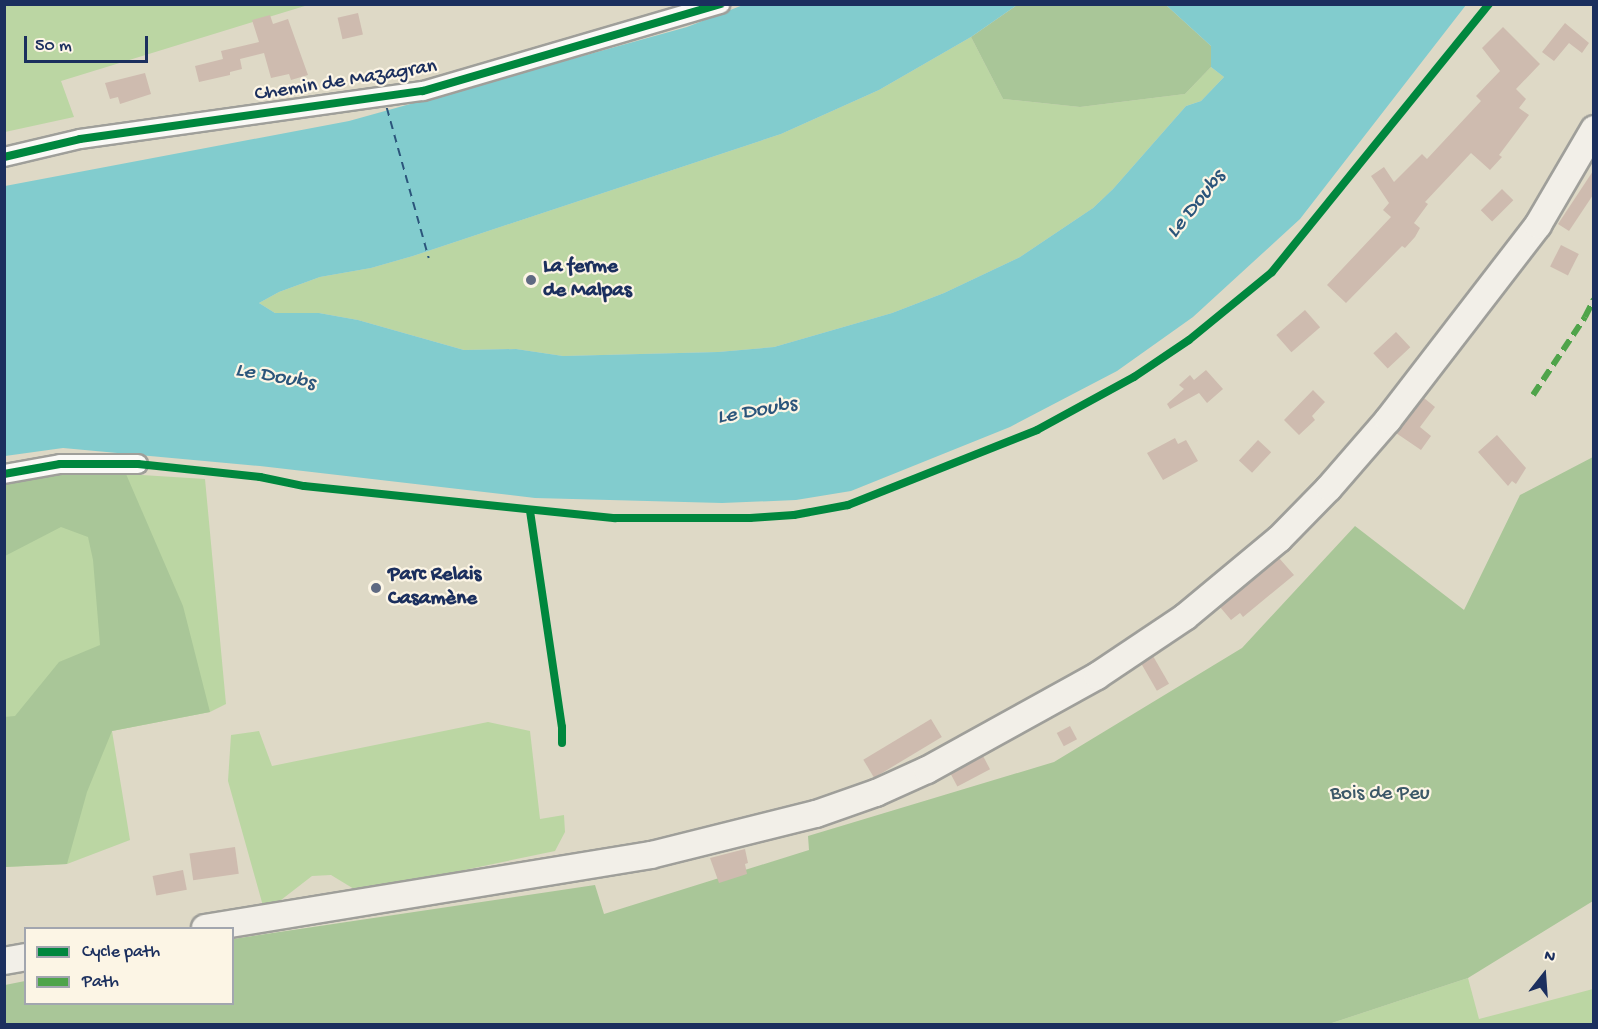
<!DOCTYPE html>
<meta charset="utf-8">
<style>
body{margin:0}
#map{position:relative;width:1598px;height:1029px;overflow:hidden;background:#ded9c6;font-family:"Gochi Hand",sans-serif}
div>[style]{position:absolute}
.green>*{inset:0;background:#bbd6a3}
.forest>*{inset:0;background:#a9c698}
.water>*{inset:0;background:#82ccce}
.ferry>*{height:1.5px;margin-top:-0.75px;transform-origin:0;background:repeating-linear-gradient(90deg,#2b557b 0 8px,transparent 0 14px)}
.building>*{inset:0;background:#cebbaf;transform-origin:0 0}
.roads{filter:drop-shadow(2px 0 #9f9f9a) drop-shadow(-2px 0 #9f9f9a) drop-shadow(0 2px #9f9f9a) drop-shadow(0 -2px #9f9f9a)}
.street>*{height:18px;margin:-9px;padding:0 9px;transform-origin:9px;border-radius:9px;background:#faf9f6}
.secondary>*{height:26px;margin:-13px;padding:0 13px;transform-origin:13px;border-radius:13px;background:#f2efe8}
.quiet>*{height:6px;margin-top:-3px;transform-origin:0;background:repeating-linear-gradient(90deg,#4fa44a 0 12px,transparent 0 18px)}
.cycleway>*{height:8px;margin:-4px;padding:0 4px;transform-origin:4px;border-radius:4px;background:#00873e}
.dots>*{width:16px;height:16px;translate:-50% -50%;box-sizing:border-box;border:3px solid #fcf5e5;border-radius:50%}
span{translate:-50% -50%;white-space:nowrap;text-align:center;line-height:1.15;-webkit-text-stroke:4.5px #fcf5e5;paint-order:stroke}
.street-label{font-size:21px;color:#1b2f5e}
.poi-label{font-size:21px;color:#1b2f5e;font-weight:700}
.left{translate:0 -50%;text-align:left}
.park-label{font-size:21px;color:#3c5868}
.water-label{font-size:22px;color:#2b557b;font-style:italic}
.frame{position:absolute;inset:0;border:6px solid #1b2f5e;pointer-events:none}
.legend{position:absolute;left:24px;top:927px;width:210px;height:78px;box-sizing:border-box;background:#fcf5e5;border:2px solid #a2a6af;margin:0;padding:8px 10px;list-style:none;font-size:18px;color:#1b2f5e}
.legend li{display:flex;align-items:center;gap:12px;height:30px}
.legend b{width:30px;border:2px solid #a2a6af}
.north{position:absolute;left:1514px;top:945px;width:60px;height:60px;-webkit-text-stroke:4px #fcf5e5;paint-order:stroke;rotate:17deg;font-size:16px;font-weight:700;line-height:24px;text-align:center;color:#1b2f5e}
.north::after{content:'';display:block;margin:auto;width:21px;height:27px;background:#1b2f5e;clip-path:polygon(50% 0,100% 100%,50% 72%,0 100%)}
.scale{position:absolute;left:24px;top:36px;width:124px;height:27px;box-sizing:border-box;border:3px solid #1b2f5e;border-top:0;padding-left:8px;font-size:18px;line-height:21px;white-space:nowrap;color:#1b2f5e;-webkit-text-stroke:4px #fcf5e5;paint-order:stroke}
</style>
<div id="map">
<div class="green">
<div style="clip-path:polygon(4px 5px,308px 5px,61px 81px,74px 117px,5px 132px)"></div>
<div style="clip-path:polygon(971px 37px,1003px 99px,1080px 107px,1185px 94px,1211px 67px,1224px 77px,1201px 101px,1186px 106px,1113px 189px,1093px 208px,1020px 257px,944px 293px,892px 313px,774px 347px,718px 352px,563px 356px,516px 349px,464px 350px,358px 320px,319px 313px,275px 313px,259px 303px,279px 292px,320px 277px,371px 268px,413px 256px,781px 134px,879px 90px)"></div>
<div style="clip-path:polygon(50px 474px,126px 474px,205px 479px,226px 704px,210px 712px,112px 731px,130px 840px,67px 864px,5px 867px,4px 480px)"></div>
<div style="clip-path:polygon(488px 722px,530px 731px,540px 819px,564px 815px,565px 832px,555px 851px,359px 892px,331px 875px,312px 876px,281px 900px,263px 906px,228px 781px,231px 735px,259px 731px,272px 766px)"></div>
<div style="clip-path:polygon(1468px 978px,1479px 1019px,1593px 989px,1593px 1024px,1329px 1024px)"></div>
</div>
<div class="forest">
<div style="clip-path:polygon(1017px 5px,1166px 5px,1211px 46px,1211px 67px,1185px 94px,1080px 107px,1003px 99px,971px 37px)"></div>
<div style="clip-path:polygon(1593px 457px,1593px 901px,1468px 978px,1329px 1024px,5px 1024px,5px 985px,25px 981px,26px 1004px,232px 1004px,233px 939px,595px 885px,604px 914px,809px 850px,808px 836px,1054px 762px,1242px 648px,1355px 526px,1464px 610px,1520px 495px)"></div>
<div style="clip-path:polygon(50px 474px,126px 474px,183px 606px,210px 712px,112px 731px,87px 792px,67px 864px,5px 867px,4px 717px,15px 716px,59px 662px,100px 645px,93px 560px,88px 537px,61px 527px,5px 556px,5px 480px)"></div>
</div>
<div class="water">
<div style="clip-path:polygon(743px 5px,1017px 5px,971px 37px,879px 90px,781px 134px,413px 256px,371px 268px,320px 277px,279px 292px,259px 303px,275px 313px,319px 313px,358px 320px,464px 350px,516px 349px,563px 356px,718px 352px,774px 347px,892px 313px,944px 293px,1020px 257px,1093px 208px,1113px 189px,1186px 106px,1201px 101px,1224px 77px,1211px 67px,1211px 46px,1166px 5px,1466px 5px,1300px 219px,1193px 317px,1117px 371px,1010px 427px,851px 491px,796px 500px,722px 503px,535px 498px,260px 466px,63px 448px,5px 456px,5px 186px,349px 121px,687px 27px)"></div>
</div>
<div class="ferry">
<div style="left:387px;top:108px;width:156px;rotate:74.4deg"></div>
</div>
<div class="building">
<div style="left:358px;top:13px;width:22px;height:21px;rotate:77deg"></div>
<div style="clip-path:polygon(270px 15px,273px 24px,288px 19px,308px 75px,291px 80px,289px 74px,271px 78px,264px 53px,240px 59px,242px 69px,230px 72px,230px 75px,199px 82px,195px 66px,223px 59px,221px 51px,259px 42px,252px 20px)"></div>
<div style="clip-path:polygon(1565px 23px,1589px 43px,1582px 53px,1569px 43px,1554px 61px,1542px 52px)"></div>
<div style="clip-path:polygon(1503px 27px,1540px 64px,1516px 89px,1526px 99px,1519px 108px,1529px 115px,1499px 155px,1502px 157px,1490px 170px,1471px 153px,1425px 202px,1428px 204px,1414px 223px,1420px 228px,1415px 237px,1405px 248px,1402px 246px,1346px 303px,1327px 285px,1391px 217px,1383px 210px,1389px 203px,1371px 176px,1384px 167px,1394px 182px,1422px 154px,1427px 159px,1481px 101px,1476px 96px,1500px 71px,1482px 48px)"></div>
<div style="clip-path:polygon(145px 73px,151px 94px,120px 104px,118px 97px,110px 99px,105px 83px)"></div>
<div style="clip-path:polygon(1593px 171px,1593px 195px,1569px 231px,1558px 224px)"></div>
<div style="left:1502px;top:189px;width:16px;height:30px;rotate:45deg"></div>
<div style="left:1561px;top:245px;width:20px;height:24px;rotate:27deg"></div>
<div style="left:1305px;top:310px;width:23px;height:38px;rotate:49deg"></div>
<div style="left:1396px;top:332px;width:21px;height:31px;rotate:47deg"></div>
<div style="clip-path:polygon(1206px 370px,1223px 389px,1207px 403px,1199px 393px,1170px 409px,1167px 404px,1184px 389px,1179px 385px,1190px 375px,1194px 380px)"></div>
<div style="clip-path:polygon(1313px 390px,1325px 402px,1312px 416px,1315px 420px,1299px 435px,1284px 420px)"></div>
<div style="clip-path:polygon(1424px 398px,1435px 407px,1420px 427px,1431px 436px,1421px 450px,1396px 433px)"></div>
<div style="clip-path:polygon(1497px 435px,1526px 468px,1516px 484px,1512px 481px,1508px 486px,1478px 452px)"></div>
<div style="clip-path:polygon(1175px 438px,1178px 444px,1186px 440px,1198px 461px,1163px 480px,1147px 453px)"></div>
<div style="left:1258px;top:440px;width:18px;height:28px;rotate:43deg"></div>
<div style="clip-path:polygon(1279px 558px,1294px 575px,1243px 617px,1240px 613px,1231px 620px,1220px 607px)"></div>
<div style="left:1153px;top:656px;width:32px;height:14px;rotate:60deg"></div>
<div style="left:931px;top:719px;width:21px;height:79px;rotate:59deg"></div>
<div style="left:1070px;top:726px;width:15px;height:15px;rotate:62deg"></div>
<div style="left:983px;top:756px;width:15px;height:37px;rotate:62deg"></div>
<div style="left:235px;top:847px;width:27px;height:46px;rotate:82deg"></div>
<div style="clip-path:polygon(745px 849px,748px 863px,745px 864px,747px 874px,719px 883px,710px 858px)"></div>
<div style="left:183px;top:870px;width:20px;height:31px;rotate:79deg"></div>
</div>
<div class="roads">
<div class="street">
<div style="left:4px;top:157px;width:78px;rotate:-13.3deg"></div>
<div style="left:80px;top:139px;width:346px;rotate:-8deg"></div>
<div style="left:423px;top:91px;width:310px;rotate:-16.3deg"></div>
<div style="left:4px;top:474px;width:57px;rotate:-10.1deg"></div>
<div style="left:60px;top:464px;width:78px"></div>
</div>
<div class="secondary">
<div style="left:205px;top:928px;width:452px;rotate:-9.3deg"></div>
<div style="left:651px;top:855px;width:170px;rotate:-14deg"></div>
<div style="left:816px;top:814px;width:64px;rotate:-19.3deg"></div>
<div style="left:876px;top:793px;width:56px;rotate:-24.3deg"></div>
<div style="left:927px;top:770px;width:194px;rotate:-28.9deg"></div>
<div style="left:1097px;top:676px;width:106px;rotate:-33.8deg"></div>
<div style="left:1185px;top:617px;width:122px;rotate:-39.7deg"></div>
<div style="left:1279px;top:539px;width:71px;rotate:-45.6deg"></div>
<div style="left:1329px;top:488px;width:90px;rotate:-49.1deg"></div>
<div style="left:1388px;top:420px;width:246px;rotate:-52.4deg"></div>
<div style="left:1538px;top:225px;width:111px;rotate:-59.7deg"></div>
<div style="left:4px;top:961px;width:22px;rotate:-10deg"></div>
</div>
</div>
<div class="quiet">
<div style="left:1533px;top:395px;width:94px;rotate:-56.3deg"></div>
<div style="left:1585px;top:317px;width:20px;rotate:-63deg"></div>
</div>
<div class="cycleway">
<div style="left:4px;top:157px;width:78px;rotate:-13.3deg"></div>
<div style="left:80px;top:139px;width:346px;rotate:-8deg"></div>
<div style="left:423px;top:91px;width:310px;rotate:-16.3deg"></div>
<div style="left:4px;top:474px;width:57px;rotate:-10.1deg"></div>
<div style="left:60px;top:464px;width:78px"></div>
<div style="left:138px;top:464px;width:123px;rotate:6.1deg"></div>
<div style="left:260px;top:477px;width:45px;rotate:11.6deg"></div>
<div style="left:304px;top:486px;width:313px;rotate:5.9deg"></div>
<div style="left:615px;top:518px;width:135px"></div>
<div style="left:750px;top:518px;width:44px;rotate:-3.9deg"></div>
<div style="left:794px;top:515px;width:55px;rotate:-10.5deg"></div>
<div style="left:848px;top:505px;width:203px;rotate:-21.6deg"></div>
<div style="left:1037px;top:430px;width:111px;rotate:-28.7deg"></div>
<div style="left:1134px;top:377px;width:66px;rotate:-33.9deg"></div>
<div style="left:1189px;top:340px;width:107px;rotate:-39.3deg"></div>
<div style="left:1272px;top:272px;width:345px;rotate:-51deg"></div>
<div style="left:530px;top:511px;width:218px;rotate:81.6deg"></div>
<div style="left:562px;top:727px;width:16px;rotate:90deg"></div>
</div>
<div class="dots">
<div style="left:531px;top:280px;background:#5f6a82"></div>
<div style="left:376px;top:588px;background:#5f6a82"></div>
</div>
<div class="street-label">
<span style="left:346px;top:82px;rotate:-9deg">Chemin de Mazagran</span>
</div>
<div class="poi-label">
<span class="left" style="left:543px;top:280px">La ferme<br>de Malpas</span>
<span class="left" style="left:388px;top:588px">Parc Relais<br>Casamène</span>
</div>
<div class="park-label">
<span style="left:1380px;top:795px">Bois de Peu</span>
</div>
<div class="water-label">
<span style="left:1197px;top:205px;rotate:-51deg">Le Doubs</span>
<span style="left:275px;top:378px;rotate:10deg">Le Doubs</span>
<span style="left:757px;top:412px;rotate:-10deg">Le Doubs</span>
</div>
<div class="frame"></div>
<ul class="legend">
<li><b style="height:8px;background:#00873e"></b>Cycle path</li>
<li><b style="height:8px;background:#4fa44a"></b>Path</li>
</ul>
<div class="north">N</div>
<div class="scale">50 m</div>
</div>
